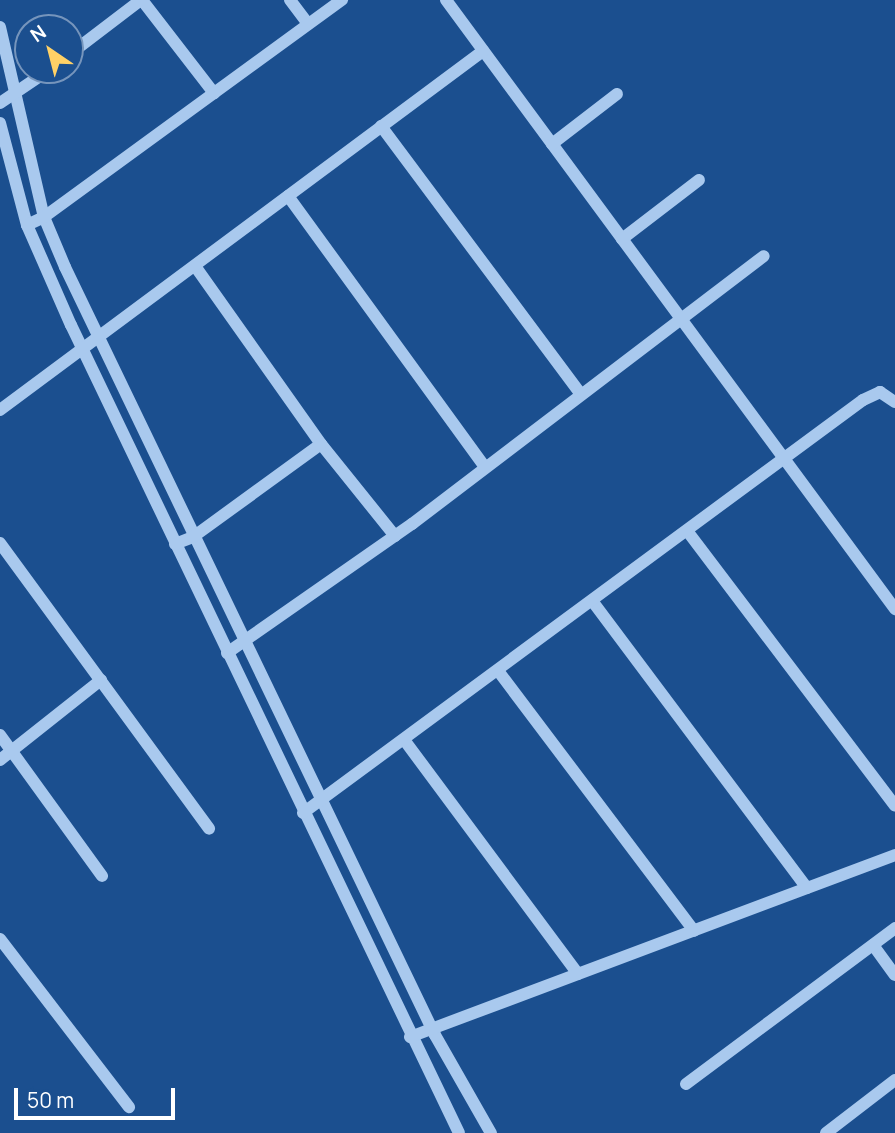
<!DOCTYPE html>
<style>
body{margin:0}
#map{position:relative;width:895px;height:1133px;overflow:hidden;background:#1b4f8f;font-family:Manrope,sans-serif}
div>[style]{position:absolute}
.minor>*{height:12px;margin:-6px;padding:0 6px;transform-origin:6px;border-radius:6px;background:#a9c9ee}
span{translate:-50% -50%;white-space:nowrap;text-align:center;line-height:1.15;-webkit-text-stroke:6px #1b4f8f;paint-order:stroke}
.north{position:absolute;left:14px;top:14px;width:70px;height:70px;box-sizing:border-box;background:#1b4f8f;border:2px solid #7695bc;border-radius:50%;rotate:325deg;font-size:19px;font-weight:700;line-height:28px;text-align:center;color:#fff}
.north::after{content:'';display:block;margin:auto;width:24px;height:32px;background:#ffd166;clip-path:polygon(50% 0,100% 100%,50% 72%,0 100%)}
.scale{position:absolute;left:14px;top:1088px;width:161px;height:32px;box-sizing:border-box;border:4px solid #fff;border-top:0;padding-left:9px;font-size:21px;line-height:24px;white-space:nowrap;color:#fff;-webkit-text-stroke:5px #1b4f8f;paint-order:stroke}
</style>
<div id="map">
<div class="minor">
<div style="left:142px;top:0;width:118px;rotate:52.3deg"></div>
<div style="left:290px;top:0;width:30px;rotate:53deg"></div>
<div style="left:446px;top:0;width:757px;rotate:53.6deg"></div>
<div style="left:0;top:27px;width:195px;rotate:77deg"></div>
<div style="left:44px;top:217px;width:54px;rotate:67.2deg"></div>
<div style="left:65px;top:267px;width:852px;rotate:64.28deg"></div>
<div style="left:435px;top:1035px;width:113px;rotate:60.3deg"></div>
<div style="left:70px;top:54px;width:89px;rotate:-37.3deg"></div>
<div style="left:0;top:103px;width:59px;rotate:-34deg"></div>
<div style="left:0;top:123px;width:106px;rotate:75.2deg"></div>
<div style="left:27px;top:225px;width:109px;rotate:66.3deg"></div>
<div style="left:71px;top:325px;width:896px;rotate:64.35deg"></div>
<div style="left:381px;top:126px;width:334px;rotate:53.3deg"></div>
<div style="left:552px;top:144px;width:82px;rotate:-37.6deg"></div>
<div style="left:288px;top:196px;width:335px;rotate:54deg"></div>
<div style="left:27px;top:225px;width:19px;rotate:-25deg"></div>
<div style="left:44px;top:217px;width:369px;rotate:-36.1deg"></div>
<div style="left:622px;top:239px;width:97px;rotate:-37.5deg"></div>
<div style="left:195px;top:266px;width:218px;rotate:54.7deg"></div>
<div style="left:321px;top:444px;width:118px;rotate:51.2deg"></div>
<div style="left:0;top:410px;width:602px;rotate:-36.62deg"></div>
<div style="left:688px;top:532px;width:343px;rotate:52.9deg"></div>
<div style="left:0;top:543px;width:354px;rotate:53.8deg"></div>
<div style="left:175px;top:544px;width:19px;rotate:-21deg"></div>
<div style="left:193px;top:537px;width:158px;rotate:-36deg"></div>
<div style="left:593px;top:602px;width:357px;rotate:53.2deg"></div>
<div style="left:227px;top:653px;width:226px;rotate:-34.9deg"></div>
<div style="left:412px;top:524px;width:442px;rotate:-37.3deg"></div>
<div style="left:499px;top:672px;width:324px;rotate:53deg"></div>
<div style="left:0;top:735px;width:174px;rotate:54.1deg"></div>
<div style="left:405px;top:741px;width:290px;rotate:53.4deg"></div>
<div style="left:0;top:760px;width:129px;rotate:-38.4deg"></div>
<div style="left:303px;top:813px;width:696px;rotate:-36.41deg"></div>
<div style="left:863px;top:400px;width:19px;rotate:-25deg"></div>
<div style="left:880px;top:392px;width:18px;rotate:34deg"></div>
<div style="left:0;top:939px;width:212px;rotate:52.5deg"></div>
<div style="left:873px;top:945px;width:37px;rotate:54deg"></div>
<div style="left:410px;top:1037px;width:518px;rotate:-20.57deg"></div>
<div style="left:686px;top:1084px;width:261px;rotate:-36.7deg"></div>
<div style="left:826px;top:1133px;width:87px;rotate:-37.5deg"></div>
</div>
<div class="north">N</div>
<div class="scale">50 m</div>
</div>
